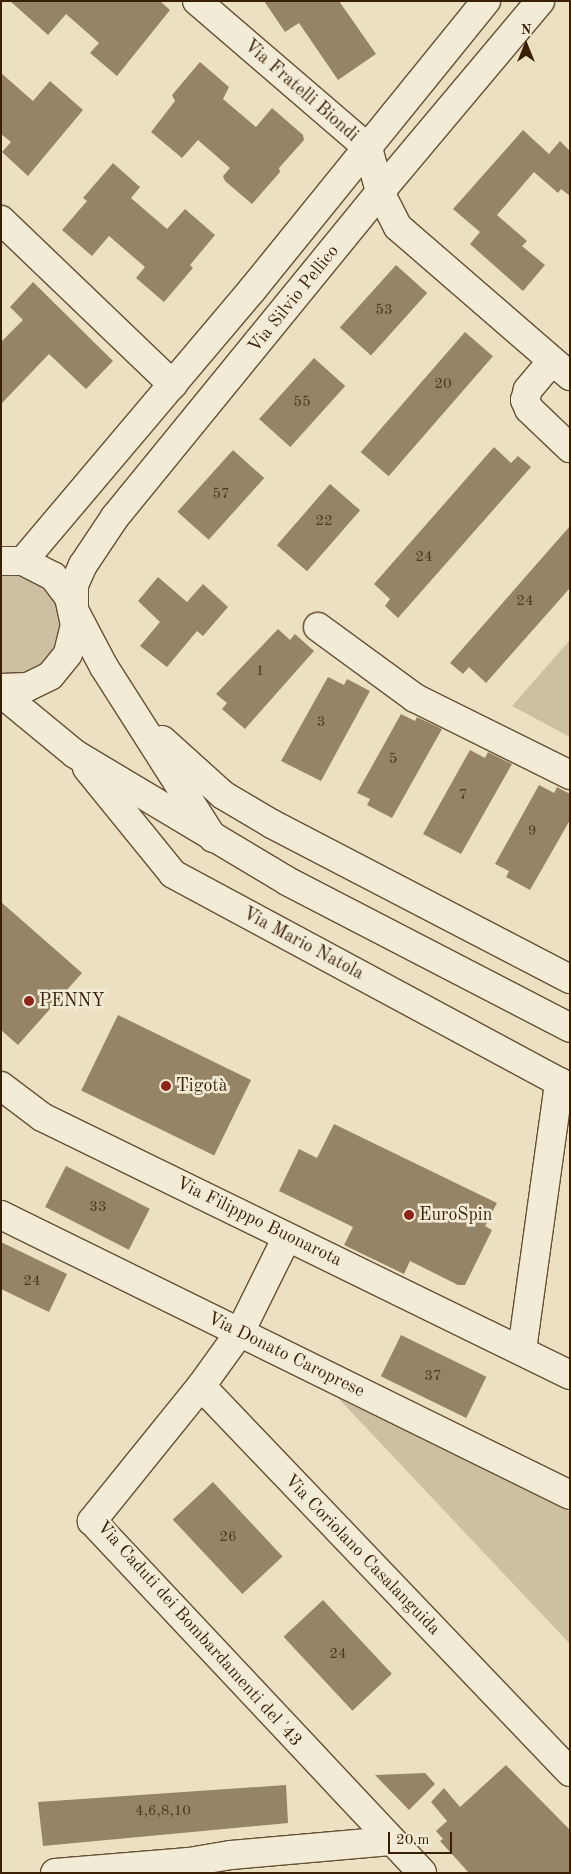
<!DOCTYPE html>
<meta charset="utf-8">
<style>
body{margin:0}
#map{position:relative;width:571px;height:1874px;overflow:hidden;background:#ebe1c2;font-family:"Old Standard TT",serif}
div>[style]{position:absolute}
.green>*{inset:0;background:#cdc0a2}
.building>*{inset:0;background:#968466;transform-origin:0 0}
.roads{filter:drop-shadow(1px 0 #665033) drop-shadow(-1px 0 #665033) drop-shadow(0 1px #665033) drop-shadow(0 -1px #665033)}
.minor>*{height:28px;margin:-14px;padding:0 14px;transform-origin:14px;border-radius:14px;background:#f2ecd7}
.dots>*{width:14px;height:14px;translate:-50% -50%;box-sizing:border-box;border:2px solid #f2ecd7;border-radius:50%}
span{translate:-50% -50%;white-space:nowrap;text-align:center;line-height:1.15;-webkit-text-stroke:5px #f2ecd7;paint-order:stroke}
.number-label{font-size:15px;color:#50381c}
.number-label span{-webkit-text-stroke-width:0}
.street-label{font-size:18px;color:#391f03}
.poi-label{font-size:18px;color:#391f03}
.left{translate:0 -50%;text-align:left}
.frame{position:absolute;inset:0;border:2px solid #391f03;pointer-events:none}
.north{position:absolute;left:501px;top:20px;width:50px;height:50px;-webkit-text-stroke:4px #f2ecd7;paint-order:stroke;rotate:0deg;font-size:14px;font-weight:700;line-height:20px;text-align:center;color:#391f03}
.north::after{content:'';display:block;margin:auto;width:18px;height:22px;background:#391f03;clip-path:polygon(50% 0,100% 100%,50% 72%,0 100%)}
.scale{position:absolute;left:388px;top:1832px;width:64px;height:22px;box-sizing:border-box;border:2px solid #391f03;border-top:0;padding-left:6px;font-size:15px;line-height:18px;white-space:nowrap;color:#391f03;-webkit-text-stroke:4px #f2ecd7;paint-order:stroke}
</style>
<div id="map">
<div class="green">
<div style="clip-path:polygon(13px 575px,31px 579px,45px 589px,56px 603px,62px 620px,62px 637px,45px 668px,1px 681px,1px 576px)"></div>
<div style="clip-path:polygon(570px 640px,570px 737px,512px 706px)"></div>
<div style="clip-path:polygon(338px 1398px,570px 1512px,570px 1644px)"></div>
</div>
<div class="building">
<div style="clip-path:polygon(10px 1px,160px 1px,170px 10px,117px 76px,90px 53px,99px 43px,66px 14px,48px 35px)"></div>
<div style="clip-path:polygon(264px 1px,339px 1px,376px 54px,338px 80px,299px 23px,285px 32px)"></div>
<div style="clip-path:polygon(200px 62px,229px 87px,223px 99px,256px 127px,272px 108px,303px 135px,304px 140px,279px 168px,280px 172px,252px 204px,225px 181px,223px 176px,230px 168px,198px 140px,182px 158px,151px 132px,175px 101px,172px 95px)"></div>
<div style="clip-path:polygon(1px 73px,33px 101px,50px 81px,83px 110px,28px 176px,2px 152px,11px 142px,1px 134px)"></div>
<div style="clip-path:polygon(523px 130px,549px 154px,560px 141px,570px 151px,570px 196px,561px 189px,558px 193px,534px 172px,497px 215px,527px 241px,522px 246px,545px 265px,523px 291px,470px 244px,480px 232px,453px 209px)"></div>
<div style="clip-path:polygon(113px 163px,140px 187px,131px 198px,167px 229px,185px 209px,215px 235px,190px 265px,193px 268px,164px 302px,136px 278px,145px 267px,109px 236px,92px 256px,62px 230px,87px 201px,83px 198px)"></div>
<div style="left:396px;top:265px;width:42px;height:84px;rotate:42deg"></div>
<div style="clip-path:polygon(33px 282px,113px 361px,86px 389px,49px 354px,1px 404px,1px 342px,23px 320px,10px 307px)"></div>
<div style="left:465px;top:332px;width:37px;height:159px;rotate:41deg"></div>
<div style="left:314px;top:358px;width:42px;height:82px;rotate:42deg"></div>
<div style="clip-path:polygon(494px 447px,511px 463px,518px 456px,531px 467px,398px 618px,385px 606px,390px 599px,374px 584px)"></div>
<div style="left:233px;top:450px;width:42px;height:83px;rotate:42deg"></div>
<div style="left:330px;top:484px;width:40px;height:81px;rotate:41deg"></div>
<div style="clip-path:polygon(570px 526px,570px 588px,486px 683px,469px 667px,463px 674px,450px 663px)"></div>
<div style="clip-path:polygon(158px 577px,187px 602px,203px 584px,228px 607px,203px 636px,197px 631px,167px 667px,140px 646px,160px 622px,138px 601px)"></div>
<div style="clip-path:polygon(278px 629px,290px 640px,295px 634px,314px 651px,245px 729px,222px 709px,227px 703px,216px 694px)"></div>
<div style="clip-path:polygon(328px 677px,344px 685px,347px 679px,370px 691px,321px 781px,281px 761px)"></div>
<div style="clip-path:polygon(401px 714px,415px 721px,417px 717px,442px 729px,392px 818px,367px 805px,370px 799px,357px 793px)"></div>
<div style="clip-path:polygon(470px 750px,485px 758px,488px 752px,512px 764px,461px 854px,423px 834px)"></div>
<div style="clip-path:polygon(539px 785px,554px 793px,557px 787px,570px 794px,570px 820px,530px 890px,506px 877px,509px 871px,495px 864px)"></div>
<div style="clip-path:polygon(1px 902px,82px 973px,18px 1045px,1px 1030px)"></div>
<div style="left:118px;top:1015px;width:148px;height:84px;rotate:26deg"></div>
<div style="clip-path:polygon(334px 1124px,497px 1203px,485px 1226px,492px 1230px,465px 1285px,458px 1285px,410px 1261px,404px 1274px,344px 1245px,353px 1227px,279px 1191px,299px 1149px,317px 1158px)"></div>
<div style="left:66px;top:1166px;width:94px;height:46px;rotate:27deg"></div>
<div style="clip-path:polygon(1px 1242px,67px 1274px,49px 1312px,1px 1289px)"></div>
<div style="left:401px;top:1335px;width:95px;height:46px;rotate:26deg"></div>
<div style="left:213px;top:1482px;width:102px;height:55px;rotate:47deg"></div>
<div style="left:323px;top:1600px;width:101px;height:54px;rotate:47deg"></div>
<div style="clip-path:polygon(506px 1765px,570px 1830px,570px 1873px,469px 1873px,440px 1841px,443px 1839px,436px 1831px,447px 1821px,431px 1802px,444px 1788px,460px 1807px)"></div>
<div style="clip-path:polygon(425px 1773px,435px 1784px,409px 1810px,375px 1775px)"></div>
<div style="clip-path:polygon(286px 1785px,288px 1823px,43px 1846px,38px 1802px)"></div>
</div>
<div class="roads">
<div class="minor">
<div style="left:197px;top:1px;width:225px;rotate:40.7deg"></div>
<div style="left:368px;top:148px;width:46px;rotate:74.7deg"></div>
<div style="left:380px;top:192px;width:39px;rotate:63deg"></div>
<div style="left:398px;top:227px;width:228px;rotate:40.9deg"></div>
<div style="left:1px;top:220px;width:238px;rotate:43.8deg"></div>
<div style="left:552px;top:361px;width:38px;rotate:130deg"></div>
<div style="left:528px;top:390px;width:10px;rotate:107deg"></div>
<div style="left:525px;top:400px;width:10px;rotate:66deg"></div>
<div style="left:529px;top:409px;width:57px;rotate:43.6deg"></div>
<div style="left:1px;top:561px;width:22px"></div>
<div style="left:23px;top:561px;width:34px;rotate:27deg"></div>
<div style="left:53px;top:576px;width:26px;rotate:53deg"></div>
<div style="left:69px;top:597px;width:29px;rotate:78deg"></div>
<div style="left:75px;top:625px;width:30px;rotate:104deg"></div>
<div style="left:68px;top:654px;width:28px;rotate:129deg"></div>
<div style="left:50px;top:676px;width:25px;rotate:154deg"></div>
<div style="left:27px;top:687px;width:26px;rotate:178deg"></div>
<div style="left:23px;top:561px;width:355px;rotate:-49.8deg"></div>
<div style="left:252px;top:290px;width:372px;rotate:-51deg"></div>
<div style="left:318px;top:627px;width:120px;rotate:36.2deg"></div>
<div style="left:415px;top:698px;width:173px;rotate:26.4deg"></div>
<div style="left:1px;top:693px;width:96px;rotate:39.5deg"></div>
<div style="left:75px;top:754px;width:247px;rotate:30.9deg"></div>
<div style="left:287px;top:881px;width:319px;rotate:27.4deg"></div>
<div style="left:162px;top:740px;width:82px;rotate:42deg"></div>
<div style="left:223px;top:795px;width:57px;rotate:30.6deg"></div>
<div style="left:272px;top:824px;width:336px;rotate:27.5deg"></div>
<div style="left:87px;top:768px;width:136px;rotate:50.9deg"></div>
<div style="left:173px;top:874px;width:451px;rotate:28.3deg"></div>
<div style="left:213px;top:838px;width:203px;rotate:-122.5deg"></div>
<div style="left:104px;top:667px;width:64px;rotate:-117.8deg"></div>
<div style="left:74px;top:610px;width:25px;rotate:-90deg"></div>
<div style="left:74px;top:585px;width:22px;rotate:-66deg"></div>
<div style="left:83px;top:565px;width:58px;rotate:-56.3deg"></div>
<div style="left:115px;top:517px;width:419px;rotate:-50.8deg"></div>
<div style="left:380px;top:192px;width:249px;rotate:-50deg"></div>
<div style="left:1px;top:1086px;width:51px;rotate:37.1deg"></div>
<div style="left:42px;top:1117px;width:588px;rotate:26.04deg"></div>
<div style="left:1px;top:1215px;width:634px;rotate:26.2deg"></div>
<div style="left:287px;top:1237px;width:106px;rotate:116.3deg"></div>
<div style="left:240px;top:1332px;width:67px;rotate:125.8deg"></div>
<div style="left:201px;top:1386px;width:174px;rotate:128.9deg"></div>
<div style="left:92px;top:1521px;width:482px;rotate:46.8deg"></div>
<div style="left:522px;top:1350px;width:271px;rotate:-82.1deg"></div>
<div style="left:201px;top:1386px;width:534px;rotate:46.29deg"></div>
<div style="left:55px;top:1873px;width:134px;rotate:-4.7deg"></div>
<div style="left:180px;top:1873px;width:14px;rotate:-51deg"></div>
<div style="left:189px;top:1862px;width:43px;rotate:-9.5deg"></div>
<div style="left:231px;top:1855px;width:160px;rotate:-5deg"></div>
</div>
</div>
<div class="dots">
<div style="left:29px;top:1001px;background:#8f2418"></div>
<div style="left:166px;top:1086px;background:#8f2418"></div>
<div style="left:409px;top:1215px;background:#8f2418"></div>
</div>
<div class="number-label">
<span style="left:384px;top:311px">53</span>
<span style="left:443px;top:385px">20</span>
<span style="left:302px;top:403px">55</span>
<span style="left:221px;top:495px">57</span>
<span style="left:324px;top:522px">22</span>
<span style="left:424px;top:558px">24</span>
<span style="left:525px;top:602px">24</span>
<span style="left:260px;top:672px">1</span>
<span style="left:321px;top:723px">3</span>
<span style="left:393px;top:760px">5</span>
<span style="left:463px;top:796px">7</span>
<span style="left:532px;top:832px">9</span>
<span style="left:98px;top:1208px">33</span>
<span style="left:32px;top:1282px">24</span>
<span style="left:433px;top:1377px">37</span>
<span style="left:228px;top:1538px">26</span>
<span style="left:338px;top:1655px">24</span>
<span style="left:163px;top:1812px">4,6,8,10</span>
</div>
<div class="street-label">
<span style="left:301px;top:91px;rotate:41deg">Via Fratelli Biondi</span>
<span style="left:294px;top:299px;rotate:-51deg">Via Silvio Pellico</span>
<span style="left:303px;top:944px;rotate:28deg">Via Mario Natola</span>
<span style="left:259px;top:1222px;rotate:26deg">Via Filipppo Buonarota</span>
<span style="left:286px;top:1355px;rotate:26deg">Via Donato Caroprese</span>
<span style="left:362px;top:1555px;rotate:46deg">Via Coriolano Casalanguida</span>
<span style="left:199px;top:1634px;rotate:48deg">Via Caduti dei Bombardamenti del '43</span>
</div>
<div class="poi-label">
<span class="left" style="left:39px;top:1001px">PENNY</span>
<span class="left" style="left:176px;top:1086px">Tigotà</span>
<span class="left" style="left:419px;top:1215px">EuroSpin</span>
</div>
<div class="frame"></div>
<div class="north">N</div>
<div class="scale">20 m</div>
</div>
